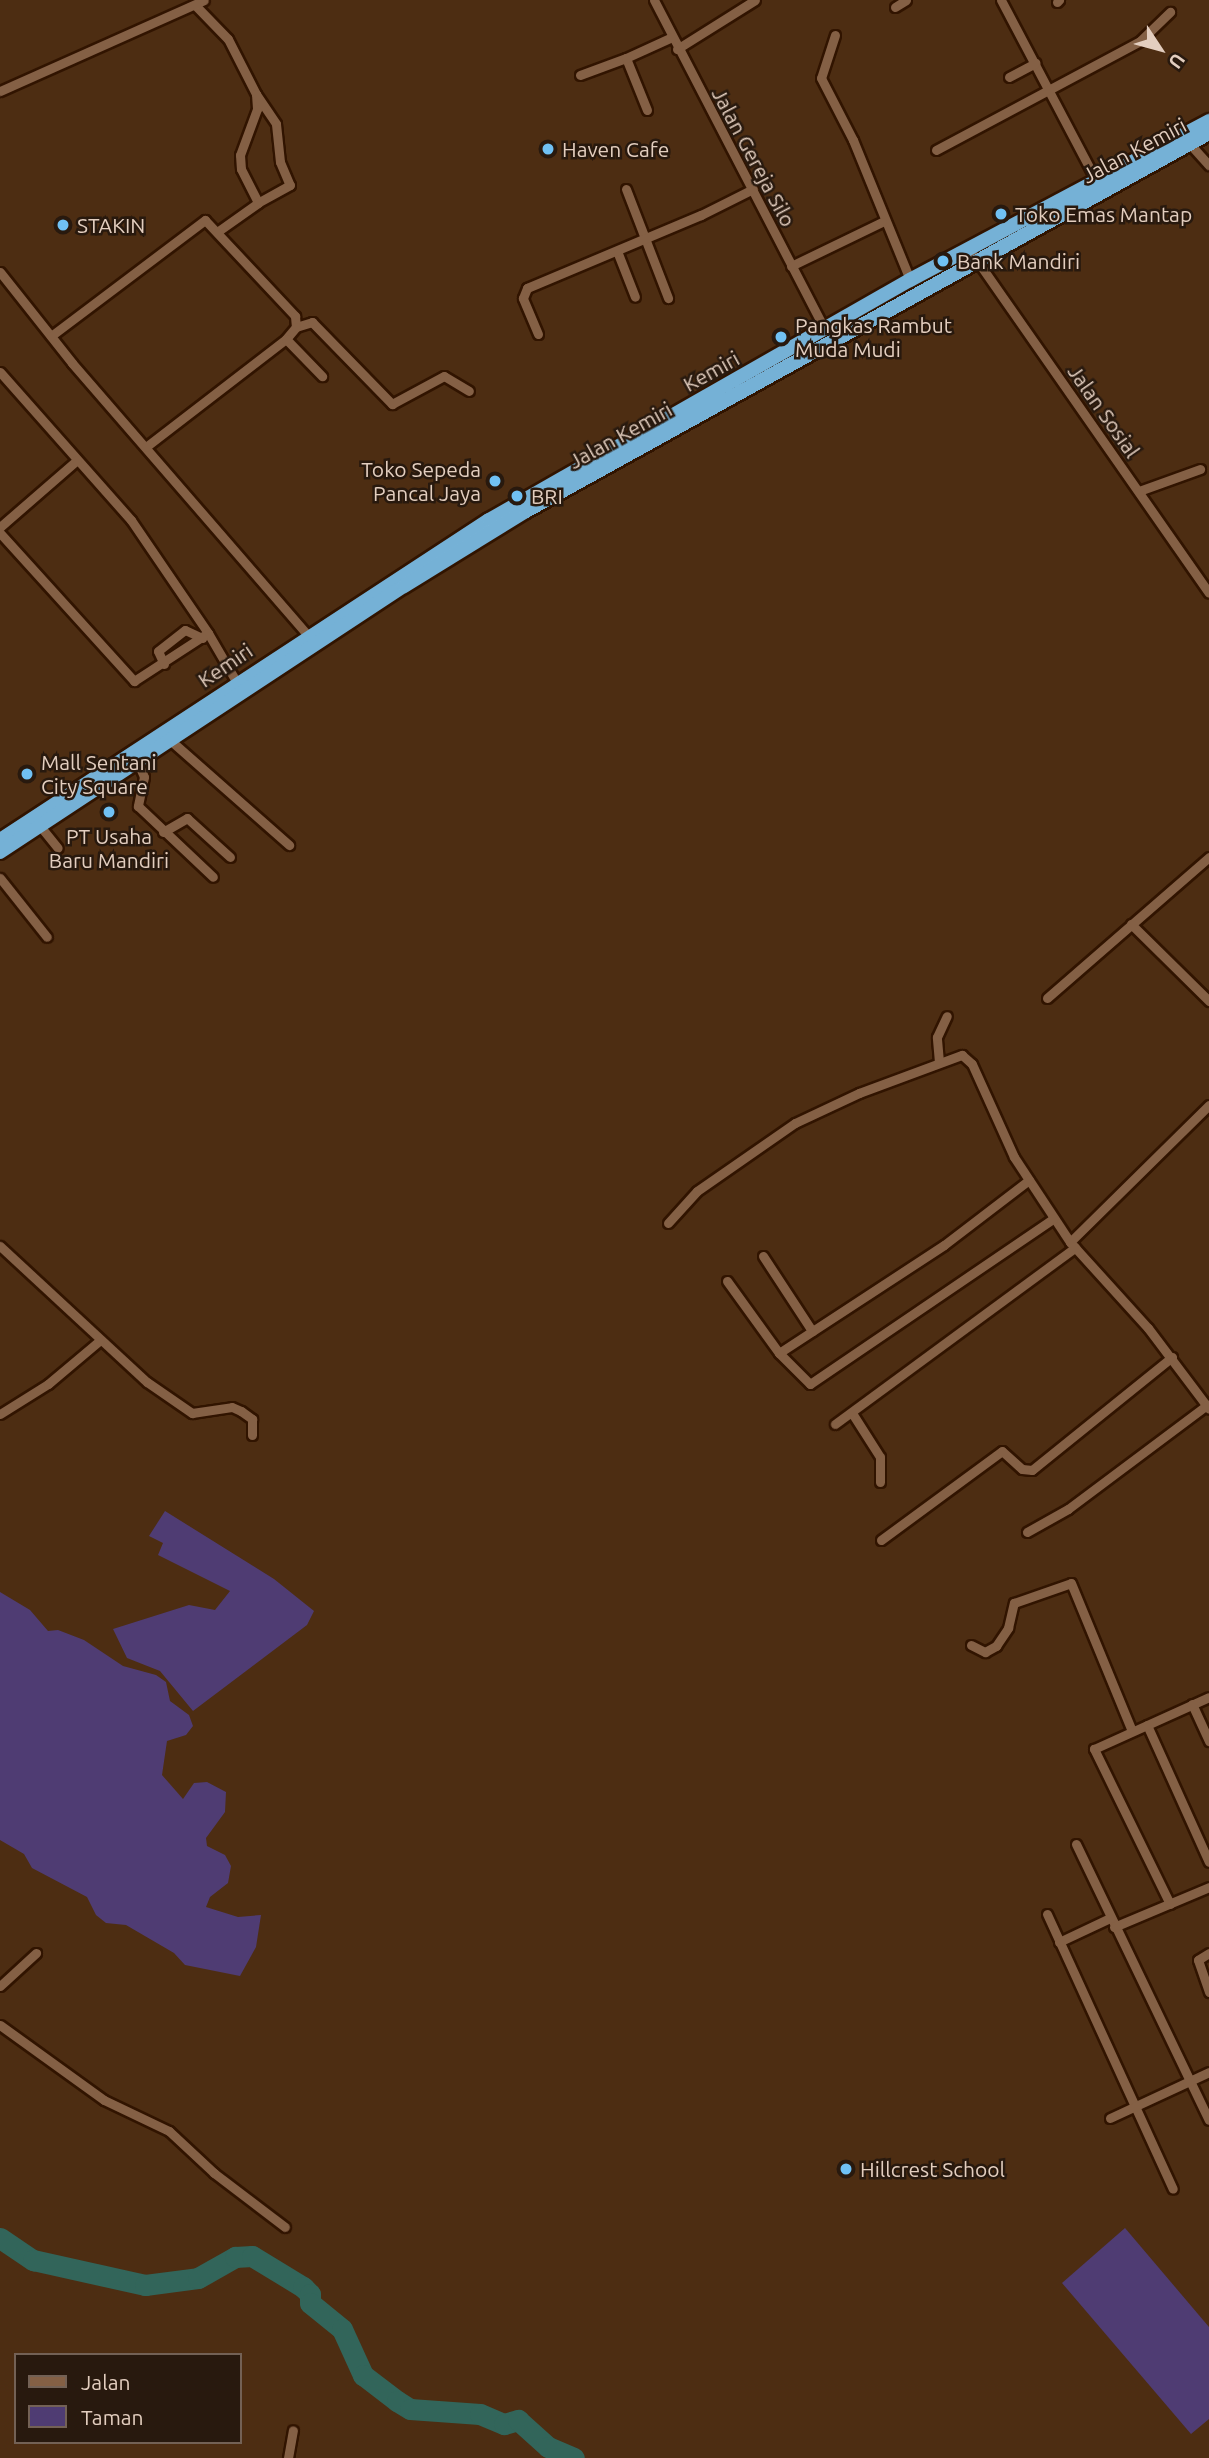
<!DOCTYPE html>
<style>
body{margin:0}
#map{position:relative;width:1209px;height:2458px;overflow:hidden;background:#4d2d12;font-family:Ubuntu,sans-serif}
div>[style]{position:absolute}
.green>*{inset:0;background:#4f3c73}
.river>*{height:21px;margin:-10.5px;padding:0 10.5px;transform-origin:10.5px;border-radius:10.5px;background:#32655a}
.roads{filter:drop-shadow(2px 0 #311400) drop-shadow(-2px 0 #311400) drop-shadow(0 2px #311400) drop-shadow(0 -2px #311400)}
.minor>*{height:9px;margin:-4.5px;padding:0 4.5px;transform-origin:4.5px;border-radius:4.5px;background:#846045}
.trunk>*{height:14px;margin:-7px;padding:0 7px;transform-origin:7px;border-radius:7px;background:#75b1d6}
.dots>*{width:19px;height:19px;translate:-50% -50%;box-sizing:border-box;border:4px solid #28190e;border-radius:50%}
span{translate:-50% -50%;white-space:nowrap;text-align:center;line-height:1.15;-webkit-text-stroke:5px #28190e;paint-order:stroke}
.poi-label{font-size:21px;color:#e3cebf}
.left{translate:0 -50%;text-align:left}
.right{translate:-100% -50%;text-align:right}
.street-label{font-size:21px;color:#e3cebf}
.legend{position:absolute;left:14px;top:2353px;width:228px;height:91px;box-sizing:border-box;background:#28190e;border:2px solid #736155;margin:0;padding:9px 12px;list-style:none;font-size:21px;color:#e3cebf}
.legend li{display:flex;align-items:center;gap:14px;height:35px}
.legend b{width:35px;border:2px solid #736155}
.north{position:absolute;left:1125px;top:14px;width:70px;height:70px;-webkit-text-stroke:5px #28190e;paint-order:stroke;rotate:126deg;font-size:19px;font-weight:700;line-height:28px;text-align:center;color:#e3cebf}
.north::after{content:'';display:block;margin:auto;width:24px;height:32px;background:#e3cebf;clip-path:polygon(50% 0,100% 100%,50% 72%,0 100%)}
</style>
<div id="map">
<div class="green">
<div style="clip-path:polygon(165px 1511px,274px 1579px,314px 1611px,307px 1625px,193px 1711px,160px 1671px,127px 1658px,113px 1629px,189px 1605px,215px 1610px,230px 1591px,158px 1555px,163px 1543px,149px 1536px)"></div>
<div style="clip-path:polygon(0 1592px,30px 1610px,48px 1631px,58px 1630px,84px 1640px,123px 1666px,156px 1675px,166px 1682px,170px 1701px,189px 1715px,193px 1726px,186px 1735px,167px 1741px,162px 1775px,183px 1799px,194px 1783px,207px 1782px,226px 1792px,225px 1812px,206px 1838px,207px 1846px,225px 1855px,231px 1866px,228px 1883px,210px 1897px,206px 1907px,238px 1917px,261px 1915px,256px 1947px,240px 1976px,185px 1965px,174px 1953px,126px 1925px,106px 1923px,96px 1915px,87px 1897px,32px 1868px,24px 1854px,0 1840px)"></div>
<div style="clip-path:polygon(1125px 2228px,1209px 2327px,1209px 2419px,1191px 2434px,1062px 2283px)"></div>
</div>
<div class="river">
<div style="left:0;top:2238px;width:40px;rotate:34deg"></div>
<div style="left:33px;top:2260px;width:115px;rotate:12.6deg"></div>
<div style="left:145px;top:2285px;width:53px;rotate:-7.5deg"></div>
<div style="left:198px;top:2278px;width:43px;rotate:-29.6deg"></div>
<div style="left:235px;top:2257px;width:17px;rotate:-3deg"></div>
<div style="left:252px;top:2256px;width:60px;rotate:31.3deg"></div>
<div style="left:303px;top:2287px;width:10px;rotate:45deg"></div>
<div style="left:310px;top:2294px;width:9px;rotate:90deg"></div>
<div style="left:310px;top:2303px;width:41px;rotate:39.1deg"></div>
<div style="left:342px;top:2329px;width:51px;rotate:65.5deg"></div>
<div style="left:363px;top:2375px;width:43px;rotate:37.4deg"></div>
<div style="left:397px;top:2401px;width:15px;rotate:32deg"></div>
<div style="left:410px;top:2409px;width:70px;rotate:4.1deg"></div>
<div style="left:480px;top:2414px;width:26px;rotate:23deg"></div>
<div style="left:504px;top:2424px;width:15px;rotate:-16deg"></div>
<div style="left:518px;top:2420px;width:40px;rotate:42deg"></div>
<div style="left:548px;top:2447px;width:28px;rotate:23deg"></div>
</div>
<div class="roads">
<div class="minor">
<div style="left:654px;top:0;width:372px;rotate:62.6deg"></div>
<div style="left:1001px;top:0;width:208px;rotate:62.2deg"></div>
<div style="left:1057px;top:2px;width:3px;rotate:-45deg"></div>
<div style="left:195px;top:5px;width:47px;rotate:45.9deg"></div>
<div style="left:228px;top:39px;width:62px;rotate:63deg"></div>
<div style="left:256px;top:94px;width:15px;rotate:86deg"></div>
<div style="left:257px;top:109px;width:49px;rotate:110.3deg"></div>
<div style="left:240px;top:155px;width:14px;rotate:86deg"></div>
<div style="left:241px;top:169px;width:38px;rotate:63deg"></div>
<div style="left:258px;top:203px;width:50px;rotate:144.7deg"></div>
<div style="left:895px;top:7px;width:13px;rotate:-32deg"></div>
<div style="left:835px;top:35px;width:45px;rotate:108deg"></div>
<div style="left:821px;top:78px;width:70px;rotate:62.7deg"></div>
<div style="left:853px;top:140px;width:151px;rotate:67.8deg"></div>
<div style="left:677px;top:49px;width:92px;rotate:-32.1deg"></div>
<div style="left:580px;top:75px;width:49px;rotate:-20.3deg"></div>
<div style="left:1009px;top:77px;width:30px;rotate:-28deg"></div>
<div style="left:0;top:91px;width:223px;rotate:-24deg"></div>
<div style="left:256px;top:94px;width:36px;rotate:56deg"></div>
<div style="left:276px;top:124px;width:38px;rotate:84deg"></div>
<div style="left:280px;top:162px;width:25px;rotate:67deg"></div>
<div style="left:290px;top:185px;width:37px;rotate:151deg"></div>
<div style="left:647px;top:110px;width:56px;rotate:-112deg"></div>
<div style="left:626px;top:58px;width:51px;rotate:-24.5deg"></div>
<div style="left:1189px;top:143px;width:30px;rotate:48deg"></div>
<div style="left:936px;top:150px;width:231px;rotate:-28.1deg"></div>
<div style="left:1140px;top:41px;width:42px;rotate:-44deg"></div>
<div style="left:626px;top:189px;width:117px;rotate:68.9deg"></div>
<div style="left:969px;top:249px;width:419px;rotate:55.1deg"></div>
<div style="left:617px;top:251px;width:49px;rotate:68.6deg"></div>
<div style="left:791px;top:266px;width:101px;rotate:-25.8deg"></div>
<div style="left:0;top:272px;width:116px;rotate:51.6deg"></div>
<div style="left:72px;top:363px;width:360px;rotate:49.1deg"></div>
<div style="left:296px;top:327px;width:17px;rotate:-17deg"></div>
<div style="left:312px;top:322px;width:115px;rotate:45.7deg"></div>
<div style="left:392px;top:404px;width:59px;rotate:-28.3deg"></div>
<div style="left:444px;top:376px;width:29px;rotate:31deg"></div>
<div style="left:538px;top:334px;width:39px;rotate:-113deg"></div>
<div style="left:523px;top:298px;width:11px;rotate:-68deg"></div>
<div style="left:527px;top:288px;width:189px;rotate:-22.8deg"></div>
<div style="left:701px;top:215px;width:58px;rotate:-26.6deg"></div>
<div style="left:51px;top:336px;width:193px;rotate:-37deg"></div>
<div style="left:205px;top:220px;width:132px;rotate:46.8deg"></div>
<div style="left:295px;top:316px;width:11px;rotate:85deg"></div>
<div style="left:296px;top:327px;width:16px;rotate:130deg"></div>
<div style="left:286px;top:339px;width:177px;rotate:142.4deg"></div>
<div style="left:286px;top:339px;width:52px;rotate:45.8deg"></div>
<div style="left:0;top:372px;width:198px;rotate:48.5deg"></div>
<div style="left:131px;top:520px;width:137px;rotate:55.7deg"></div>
<div style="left:208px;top:633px;width:64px;rotate:59.8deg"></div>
<div style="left:1139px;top:491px;width:65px;rotate:-19.8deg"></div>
<div style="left:0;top:527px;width:102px;rotate:-41deg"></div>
<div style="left:0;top:533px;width:200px;rotate:47.8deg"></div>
<div style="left:134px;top:681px;width:88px;rotate:-33deg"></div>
<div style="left:164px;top:664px;width:14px;rotate:-115deg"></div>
<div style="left:158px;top:651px;width:34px;rotate:-38deg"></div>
<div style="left:185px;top:630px;width:19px;rotate:25deg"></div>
<div style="left:170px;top:740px;width:159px;rotate:41.4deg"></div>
<div style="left:137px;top:761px;width:17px;rotate:66deg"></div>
<div style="left:144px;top:777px;width:30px;rotate:102deg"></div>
<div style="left:138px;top:806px;width:103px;rotate:43.4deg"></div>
<div style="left:40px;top:826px;width:28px;rotate:51deg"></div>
<div style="left:163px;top:832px;width:28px;rotate:-30deg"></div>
<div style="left:187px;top:818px;width:58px;rotate:42.2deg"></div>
<div style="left:0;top:878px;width:75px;rotate:51.5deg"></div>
<div style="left:1131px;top:924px;width:110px;rotate:44.6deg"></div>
<div style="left:1047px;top:998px;width:215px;rotate:-41deg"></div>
<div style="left:939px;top:1062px;width:25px;rotate:-95deg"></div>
<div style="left:937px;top:1037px;width:23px;rotate:-65deg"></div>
<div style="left:1209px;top:1105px;width:195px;rotate:135.4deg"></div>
<div style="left:1070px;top:1242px;width:116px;rotate:47.8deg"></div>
<div style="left:1148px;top:1328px;width:101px;rotate:53deg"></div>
<div style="left:668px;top:1223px;width:43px;rotate:-47.8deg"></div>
<div style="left:697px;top:1191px;width:119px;rotate:-34.8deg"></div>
<div style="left:795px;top:1123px;width:71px;rotate:-25.1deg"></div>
<div style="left:859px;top:1093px;width:110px;rotate:-20.3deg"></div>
<div style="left:962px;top:1055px;width:13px;rotate:42deg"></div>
<div style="left:972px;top:1064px;width:102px;rotate:65.7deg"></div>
<div style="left:1014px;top:1157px;width:102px;rotate:56.6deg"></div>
<div style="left:0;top:1246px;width:200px;rotate:42.8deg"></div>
<div style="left:147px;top:1382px;width:55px;rotate:34.6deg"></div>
<div style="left:192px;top:1413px;width:40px;rotate:-8.5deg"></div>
<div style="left:232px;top:1407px;width:10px;rotate:24deg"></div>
<div style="left:241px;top:1411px;width:14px;rotate:36deg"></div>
<div style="left:252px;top:1419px;width:16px;rotate:90deg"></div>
<div style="left:763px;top:1256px;width:90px;rotate:56.8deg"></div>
<div style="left:727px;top:1281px;width:89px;rotate:54.2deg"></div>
<div style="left:779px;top:1353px;width:44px;rotate:45deg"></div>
<div style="left:810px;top:1384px;width:294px;rotate:-34.2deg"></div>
<div style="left:779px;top:1353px;width:197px;rotate:-33.2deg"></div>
<div style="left:944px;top:1245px;width:107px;rotate:-37.4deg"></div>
<div style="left:852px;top:1413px;width:52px;rotate:57.5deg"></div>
<div style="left:880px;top:1457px;width:25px;rotate:90deg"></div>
<div style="left:0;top:1414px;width:57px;rotate:-32deg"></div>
<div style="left:48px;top:1384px;width:67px;rotate:-40.1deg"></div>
<div style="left:835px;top:1424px;width:298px;rotate:-36.3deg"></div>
<div style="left:1027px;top:1532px;width:47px;rotate:-29.3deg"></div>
<div style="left:1068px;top:1509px;width:174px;rotate:-36.8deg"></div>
<div style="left:881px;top:1540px;width:150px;rotate:-36.3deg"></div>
<div style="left:1002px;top:1451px;width:27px;rotate:42deg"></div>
<div style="left:1022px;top:1469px;width:10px;rotate:6deg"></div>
<div style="left:1032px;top:1470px;width:180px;rotate:-38.9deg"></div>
<div style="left:971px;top:1645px;width:16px;rotate:27deg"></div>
<div style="left:985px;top:1652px;width:13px;rotate:-29deg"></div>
<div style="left:996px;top:1646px;width:22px;rotate:-56deg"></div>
<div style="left:1008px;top:1628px;width:26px;rotate:-77deg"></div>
<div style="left:1014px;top:1603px;width:60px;rotate:-19.3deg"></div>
<div style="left:1071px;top:1583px;width:160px;rotate:67.6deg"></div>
<div style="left:1192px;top:1704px;width:41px;rotate:65.3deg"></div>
<div style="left:1147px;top:1725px;width:150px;rotate:65.7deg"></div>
<div style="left:1076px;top:1844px;width:306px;rotate:64.3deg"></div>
<div style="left:1170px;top:1904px;width:173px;rotate:-116.1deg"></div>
<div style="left:1094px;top:1749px;width:126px;rotate:-24.3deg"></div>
<div style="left:1047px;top:1914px;width:302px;rotate:65.4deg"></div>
<div style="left:1114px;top:1927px;width:103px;rotate:-22.8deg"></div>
<div style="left:1059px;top:1942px;width:56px;rotate:-25.2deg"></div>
<div style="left:1209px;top:1953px;width:13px;rotate:148deg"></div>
<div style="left:1198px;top:1960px;width:34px;rotate:71deg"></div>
<div style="left:0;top:1986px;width:49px;rotate:-42.5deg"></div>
<div style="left:0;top:2025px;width:128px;rotate:35.8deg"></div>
<div style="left:104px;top:2100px;width:72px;rotate:25.5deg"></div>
<div style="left:169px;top:2131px;width:62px;rotate:43deg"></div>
<div style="left:214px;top:2173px;width:89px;rotate:37.3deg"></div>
<div style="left:1110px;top:2118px;width:109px;rotate:-24.9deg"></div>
<div style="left:288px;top:2458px;width:28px;rotate:-80deg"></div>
</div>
<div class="trunk">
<div style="left:0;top:840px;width:584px;rotate:-33.2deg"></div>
<div style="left:489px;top:520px;width:485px;rotate:-29.7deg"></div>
<div style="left:910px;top:280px;width:339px;rotate:-28deg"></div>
<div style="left:0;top:852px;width:484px;rotate:-33.4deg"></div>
<div style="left:404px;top:586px;width:143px;rotate:-31.6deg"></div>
<div style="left:526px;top:511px;width:781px;rotate:-28.96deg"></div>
</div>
</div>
<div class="dots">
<div style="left:548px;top:149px;background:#70c1f4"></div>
<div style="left:1001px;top:214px;background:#70c1f4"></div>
<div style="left:63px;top:225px;background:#70c1f4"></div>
<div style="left:943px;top:261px;background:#70c1f4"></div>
<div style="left:781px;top:337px;background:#70c1f4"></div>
<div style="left:495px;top:481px;background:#70c1f4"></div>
<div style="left:517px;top:496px;background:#70c1f4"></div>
<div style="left:27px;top:774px;background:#70c1f4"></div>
<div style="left:109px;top:812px;background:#70c1f4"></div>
<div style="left:846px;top:2169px;background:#70c1f4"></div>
</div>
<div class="poi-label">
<span class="left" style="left:562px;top:149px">Haven Cafe</span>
<span class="left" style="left:1015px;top:214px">Toko Emas Mantap</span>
<span class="left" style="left:77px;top:225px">STAKIN</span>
<span class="left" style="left:957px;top:261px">Bank Mandiri</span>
<span class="left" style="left:795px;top:337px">Pangkas Rambut<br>Muda Mudi</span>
<span class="right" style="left:481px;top:481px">Toko Sepeda<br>Pancal Jaya</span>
<span class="left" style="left:531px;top:496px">BRI</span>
<span class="left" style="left:41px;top:774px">Mall Sentani<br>City Square</span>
<span style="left:109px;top:848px">PT Usaha<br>Baru Mandiri</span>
<span class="left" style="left:860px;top:2169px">Hillcrest School</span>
</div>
<div class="street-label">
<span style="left:1134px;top:150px;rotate:-28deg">Jalan Kemiri</span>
<span style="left:754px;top:157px;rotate:62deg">Jalan Gereja Silo</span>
<span style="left:711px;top:371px;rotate:-29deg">Kemiri</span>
<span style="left:1104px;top:411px;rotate:55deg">Jalan Sosial</span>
<span style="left:620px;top:435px;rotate:-29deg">Jalan Kemiri</span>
<span style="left:225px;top:665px;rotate:-34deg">Kemiri</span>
</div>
<ul class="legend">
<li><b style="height:9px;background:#846045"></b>Jalan</li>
<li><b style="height:19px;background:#4f3c73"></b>Taman</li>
</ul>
<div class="north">U</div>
</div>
